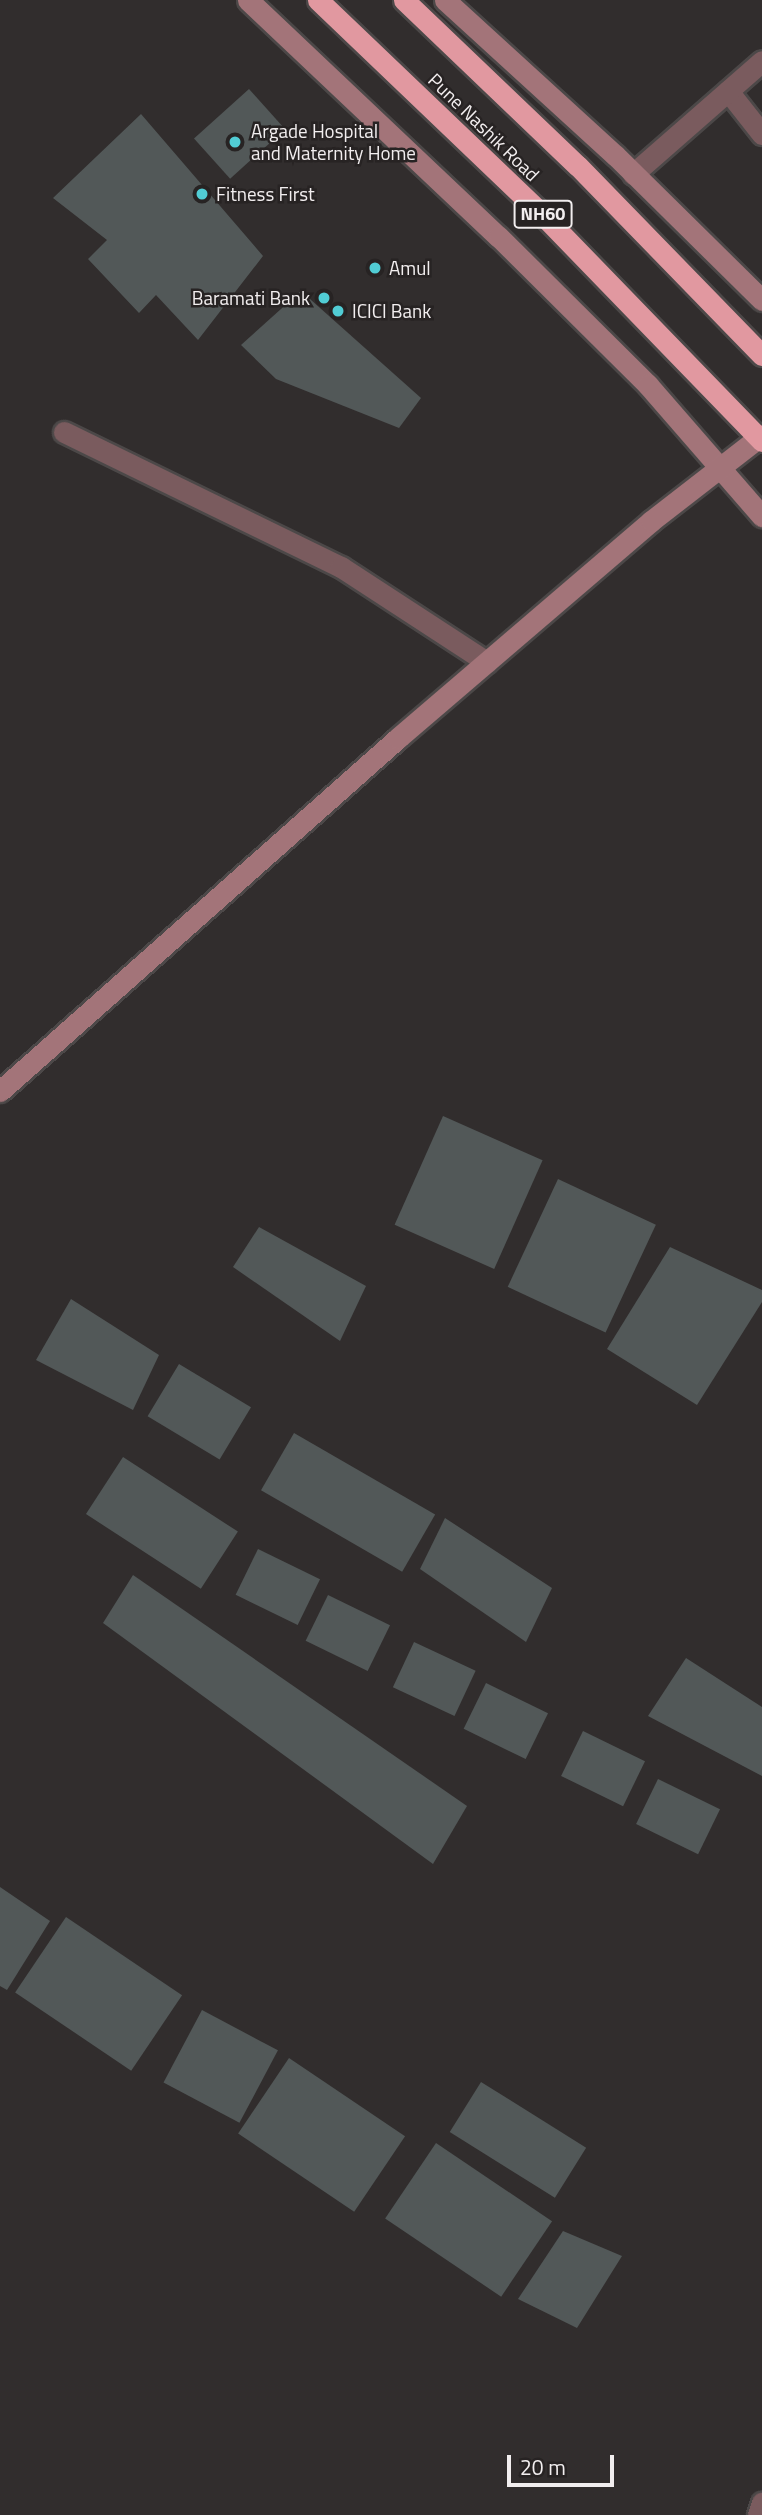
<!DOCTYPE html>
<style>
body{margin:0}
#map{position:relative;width:762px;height:2515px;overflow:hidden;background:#312d2d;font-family:"Titillium Web",sans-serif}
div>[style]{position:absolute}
.building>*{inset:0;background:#525858;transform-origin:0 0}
.roads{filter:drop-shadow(2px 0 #4c4848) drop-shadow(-2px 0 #4c4848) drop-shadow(0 2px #4c4848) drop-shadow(0 -2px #4c4848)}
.street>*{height:21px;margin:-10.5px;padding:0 10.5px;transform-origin:10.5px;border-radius:10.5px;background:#7a5b5e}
.secondary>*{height:21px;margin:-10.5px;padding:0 10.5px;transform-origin:10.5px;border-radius:10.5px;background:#a37479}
.highway>*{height:21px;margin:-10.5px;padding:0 10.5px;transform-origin:10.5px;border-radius:10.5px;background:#e198a0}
.dots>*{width:19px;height:19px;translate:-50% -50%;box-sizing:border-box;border:4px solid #272323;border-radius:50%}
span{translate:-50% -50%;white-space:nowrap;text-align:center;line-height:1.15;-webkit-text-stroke:5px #272323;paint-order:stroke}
.shield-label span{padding:2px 5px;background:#272323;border:2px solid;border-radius:5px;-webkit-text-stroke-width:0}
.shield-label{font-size:18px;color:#f2eeef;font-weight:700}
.street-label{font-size:19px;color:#f2eeef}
.poi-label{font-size:19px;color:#f2eeef}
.left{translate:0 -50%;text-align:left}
.right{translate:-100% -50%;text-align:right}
.scale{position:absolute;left:507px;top:2455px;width:107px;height:32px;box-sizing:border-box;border:4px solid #f2eeef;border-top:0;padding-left:9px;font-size:21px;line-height:24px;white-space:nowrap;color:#f2eeef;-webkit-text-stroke:5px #272323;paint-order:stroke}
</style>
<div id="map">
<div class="building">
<div style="left:249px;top:89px;width:54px;height:74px;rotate:48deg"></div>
<div style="clip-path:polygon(141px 114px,263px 256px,198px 340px,156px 295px,139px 313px,88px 259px,107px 240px,53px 198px)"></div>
<div style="clip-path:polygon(301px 291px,421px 398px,399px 428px,276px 379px,241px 345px)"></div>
<div style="left:443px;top:1116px;width:109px;height:119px;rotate:24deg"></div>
<div style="left:558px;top:1179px;width:108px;height:119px;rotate:25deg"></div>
<div style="clip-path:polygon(259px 1227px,366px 1286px,340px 1341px,233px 1267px)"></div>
<div style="clip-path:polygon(670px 1247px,762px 1290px,762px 1302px,697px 1405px,607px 1349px)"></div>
<div style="clip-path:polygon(71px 1299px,159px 1355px,133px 1410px,36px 1360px)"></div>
<div style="left:179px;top:1364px;width:84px;height:61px;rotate:31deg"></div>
<div style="left:294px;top:1433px;width:163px;height:66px;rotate:30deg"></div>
<div style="left:123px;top:1457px;width:137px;height:68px;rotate:33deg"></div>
<div style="clip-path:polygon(445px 1518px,552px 1588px,526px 1642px,420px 1569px)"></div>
<div style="left:258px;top:1549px;width:69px;height:51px;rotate:26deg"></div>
<div style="clip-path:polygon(133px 1575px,467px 1806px,433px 1864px,103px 1623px)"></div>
<div style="left:328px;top:1595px;width:69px;height:51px;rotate:26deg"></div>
<div style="left:414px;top:1642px;width:68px;height:50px;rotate:25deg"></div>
<div style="clip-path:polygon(686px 1658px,762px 1707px,762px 1776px,648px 1716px)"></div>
<div style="left:486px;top:1683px;width:69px;height:51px;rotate:26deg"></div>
<div style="left:583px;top:1731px;width:69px;height:50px;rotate:26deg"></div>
<div style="left:658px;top:1779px;width:69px;height:50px;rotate:26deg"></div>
<div style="clip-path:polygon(0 1887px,50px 1921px,7px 1990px,0 1986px)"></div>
<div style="left:66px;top:1917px;width:140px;height:91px;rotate:34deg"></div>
<div style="left:202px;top:2010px;width:86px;height:82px;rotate:28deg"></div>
<div style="left:289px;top:2058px;width:140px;height:91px;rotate:34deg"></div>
<div style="left:481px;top:2082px;width:124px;height:59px;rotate:32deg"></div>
<div style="left:436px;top:2143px;width:140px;height:91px;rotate:34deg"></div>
<div style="clip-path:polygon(563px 2231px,622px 2256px,577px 2328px,518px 2299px)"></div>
</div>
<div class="roads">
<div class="street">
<div style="left:728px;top:91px;width:55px;rotate:51.7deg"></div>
<div style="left:633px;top:174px;width:171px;rotate:-41.2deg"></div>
<div style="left:64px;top:432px;width:308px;rotate:26deg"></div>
<div style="left:341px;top:567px;width:174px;rotate:33.1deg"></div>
<div style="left:758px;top:2515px;width:13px;rotate:-72deg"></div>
</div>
<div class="secondary">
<div style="left:248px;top:0;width:345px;rotate:43.4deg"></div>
<div style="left:499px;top:237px;width:210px;rotate:44.8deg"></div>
<div style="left:648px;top:385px;width:174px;rotate:49deg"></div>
<div style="left:445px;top:0;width:231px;rotate:42.4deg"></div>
<div style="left:616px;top:156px;width:205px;rotate:44.6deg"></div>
<div style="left:0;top:1091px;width:532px;rotate:-41.57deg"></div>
<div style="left:398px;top:738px;width:333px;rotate:-40.6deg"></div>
<div style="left:651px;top:521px;width:140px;rotate:-37.8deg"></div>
</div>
<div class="highway">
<div style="left:318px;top:0;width:303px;rotate:43.7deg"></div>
<div style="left:537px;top:209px;width:323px;rotate:45.9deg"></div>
<div style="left:404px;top:0;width:240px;rotate:43.7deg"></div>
<div style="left:578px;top:166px;width:264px;rotate:45.8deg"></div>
</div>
</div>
<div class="dots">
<div style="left:235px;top:142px;background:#51ccd4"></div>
<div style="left:202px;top:194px;background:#51ccd4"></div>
<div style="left:375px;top:268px;background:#51ccd4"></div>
<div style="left:324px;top:298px;background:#51ccd4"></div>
<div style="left:338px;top:311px;background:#51ccd4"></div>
</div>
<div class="shield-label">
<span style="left:543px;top:214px">NH60</span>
</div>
<div class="street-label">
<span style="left:484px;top:127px;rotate:44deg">Pune Nashik Road</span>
</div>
<div class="poi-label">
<span class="left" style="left:251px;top:142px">Argade Hospital<br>and Maternity Home</span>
<span class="left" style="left:216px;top:194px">Fitness First</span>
<span class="left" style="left:389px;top:268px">Amul</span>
<span class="right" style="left:310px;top:298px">Baramati Bank</span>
<span class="left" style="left:352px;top:311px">ICICI Bank</span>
</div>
<div class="scale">20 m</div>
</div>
